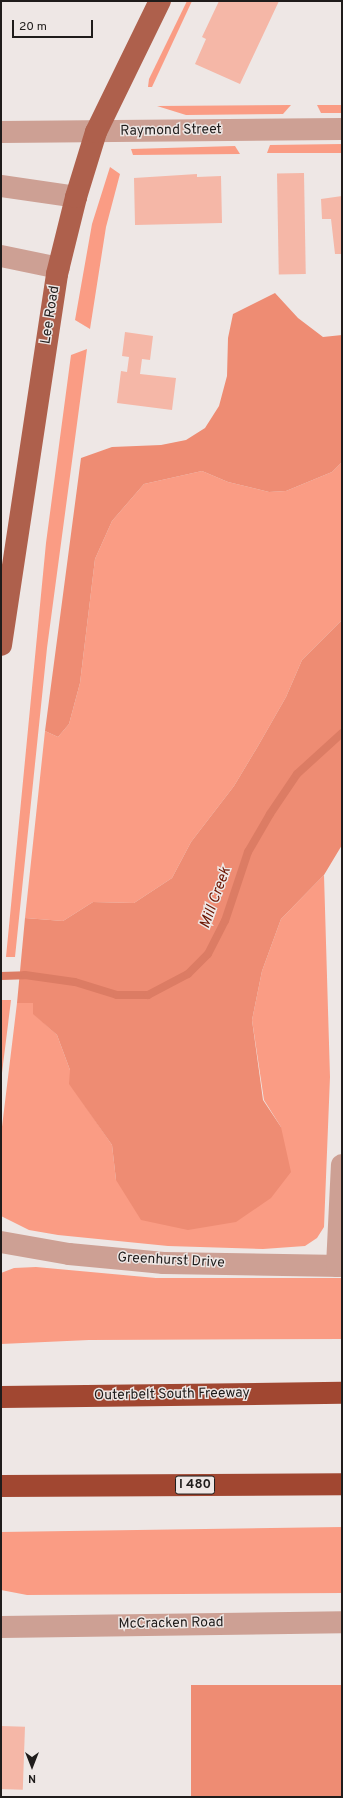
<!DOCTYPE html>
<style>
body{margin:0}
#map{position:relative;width:343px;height:1798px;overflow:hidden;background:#eee7e5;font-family:Overpass,sans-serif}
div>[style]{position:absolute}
.green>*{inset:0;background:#fa9c84}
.forest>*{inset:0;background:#ee8c73;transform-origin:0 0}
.stream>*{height:8px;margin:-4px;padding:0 4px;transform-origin:4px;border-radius:4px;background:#dc7c64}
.building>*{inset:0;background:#f5b7a7;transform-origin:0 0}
.minor>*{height:22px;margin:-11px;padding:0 11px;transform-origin:11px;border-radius:11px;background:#cda094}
.major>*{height:22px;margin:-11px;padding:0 11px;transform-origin:11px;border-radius:11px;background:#ae604c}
.highway>*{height:22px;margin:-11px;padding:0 11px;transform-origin:11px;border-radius:11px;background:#a14731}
span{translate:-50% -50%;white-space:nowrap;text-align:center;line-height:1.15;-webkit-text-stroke:3px #eee7e5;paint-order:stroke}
.shield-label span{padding:1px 3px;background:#eee7e5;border:1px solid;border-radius:3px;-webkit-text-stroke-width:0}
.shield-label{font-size:13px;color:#1f1c1b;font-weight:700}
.street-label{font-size:14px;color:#1f1c1b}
.water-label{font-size:15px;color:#6b1400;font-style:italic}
.frame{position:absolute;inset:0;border:2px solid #1f1c1b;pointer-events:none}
.north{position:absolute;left:12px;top:1746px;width:40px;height:40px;-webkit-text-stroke:3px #eee7e5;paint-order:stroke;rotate:180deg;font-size:11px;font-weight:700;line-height:16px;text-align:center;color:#1f1c1b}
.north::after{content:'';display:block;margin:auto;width:14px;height:18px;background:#1f1c1b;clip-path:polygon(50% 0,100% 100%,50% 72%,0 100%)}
.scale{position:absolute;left:12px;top:20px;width:81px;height:18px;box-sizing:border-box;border:2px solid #1f1c1b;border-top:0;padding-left:5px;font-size:12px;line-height:14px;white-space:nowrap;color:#1f1c1b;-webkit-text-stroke:3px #eee7e5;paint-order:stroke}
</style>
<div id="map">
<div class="green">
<div style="clip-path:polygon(187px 1px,192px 1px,152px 87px,148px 87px,149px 79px)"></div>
<div style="clip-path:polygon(291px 105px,283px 114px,186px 115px,157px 106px)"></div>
<div style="clip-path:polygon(317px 105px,342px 105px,342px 113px,321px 113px)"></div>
<div style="clip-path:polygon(342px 144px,342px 153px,267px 153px,270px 145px)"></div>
<div style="clip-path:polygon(235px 146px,240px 154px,133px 155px,131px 149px)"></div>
<div style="clip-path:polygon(110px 167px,120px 174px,106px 227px,90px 329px,75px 320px,92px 224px)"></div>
<div style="clip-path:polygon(87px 349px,47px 648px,15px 957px,6px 957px,46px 543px,71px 355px)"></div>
<div style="clip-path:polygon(342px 462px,342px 620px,302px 660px,286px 697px,258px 746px,234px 786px,191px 842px,172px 878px,134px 903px,93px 902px,63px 921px,25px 918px,45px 731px,58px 737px,69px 724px,80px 683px,95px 559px,112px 521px,144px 484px,202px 471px,228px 482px,269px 492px,286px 491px,332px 472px)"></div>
<div style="clip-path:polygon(324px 875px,330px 1077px,324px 1227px,317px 1238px,305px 1246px,263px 1249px,168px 1246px,58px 1235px,29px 1230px,1px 1216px,1px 1135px,17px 1003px,33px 1003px,34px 1014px,57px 1035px,70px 1070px,70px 1084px,112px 1145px,116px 1180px,281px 1127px,264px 1100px,252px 1020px,262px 971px,281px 919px)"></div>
<div style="clip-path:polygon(1px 1000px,11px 1000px,1px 1081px)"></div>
<div style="clip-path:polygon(36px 1267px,156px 1278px,342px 1278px,342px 1339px,89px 1340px,1px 1344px,1px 1273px,14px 1268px)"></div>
<div style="clip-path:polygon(342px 1527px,342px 1593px,27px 1595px,1px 1590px,1px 1532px)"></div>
</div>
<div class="forest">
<div style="clip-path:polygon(275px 293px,298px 318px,323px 337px,342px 335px,342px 462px,332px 472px,286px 491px,269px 492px,228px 482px,202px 471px,144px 484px,112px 521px,95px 559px,80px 683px,69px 724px,58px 737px,45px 731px,81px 458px,112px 447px,161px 445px,186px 440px,205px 428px,219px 406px,227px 376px,228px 338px,233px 314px)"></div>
<div style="clip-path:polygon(342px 620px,342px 845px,324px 875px,281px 919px,262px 971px,252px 1020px,263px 1100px,281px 1127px,291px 1172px,271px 1198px,236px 1222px,188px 1230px,141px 1220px,116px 1180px,112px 1145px,69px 1084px,70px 1070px,57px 1035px,33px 1014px,33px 1003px,17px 1003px,25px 918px,63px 921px,93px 902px,134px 903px,172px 878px,191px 842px,234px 786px,258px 746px,286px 697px,302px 660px)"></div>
<div style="left:342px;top:1685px;width:112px;height:151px;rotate:90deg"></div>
</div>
<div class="stream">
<div style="left:1px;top:976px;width:24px;rotate:-2deg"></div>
<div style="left:25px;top:975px;width:50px;rotate:8deg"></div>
<div style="left:75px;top:982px;width:44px;rotate:17.2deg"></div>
<div style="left:117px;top:995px;width:31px"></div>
<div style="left:148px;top:995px;width:45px;rotate:-27.7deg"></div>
<div style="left:188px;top:974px;width:28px;rotate:-45deg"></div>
<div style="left:208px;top:954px;width:37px;rotate:-63deg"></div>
<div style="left:225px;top:921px;width:73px;rotate:-71.6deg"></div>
<div style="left:248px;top:852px;width:44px;rotate:-59.9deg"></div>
<div style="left:270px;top:814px;width:48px;rotate:-56deg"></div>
<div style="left:297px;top:774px;width:61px;rotate:-42.3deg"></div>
</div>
<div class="building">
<div style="clip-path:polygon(219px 1px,279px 1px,240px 84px,195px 64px,206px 39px,202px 37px)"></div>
<div style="left:304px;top:173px;width:101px;height:27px;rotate:89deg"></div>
<div style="clip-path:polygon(197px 174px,197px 177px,221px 176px,222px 223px,135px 225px,134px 178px)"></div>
<div style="clip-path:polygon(342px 196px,342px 254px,335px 254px,331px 219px,322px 219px,321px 199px)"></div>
<div style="clip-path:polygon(125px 332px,153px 336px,150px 360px,142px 359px,140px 374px,176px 378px,172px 410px,117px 403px,121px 371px,127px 372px,129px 357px,122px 356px)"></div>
<div style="left:1px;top:1726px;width:24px;height:63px;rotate:2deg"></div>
</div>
<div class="minor">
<div style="left:1px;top:132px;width:341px;rotate:-0.5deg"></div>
<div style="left:1px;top:186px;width:76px;rotate:8.3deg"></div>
<div style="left:1px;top:256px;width:59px;rotate:11.7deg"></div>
<div style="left:1px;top:1242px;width:69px;rotate:10deg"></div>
<div style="left:69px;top:1254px;width:95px;rotate:5.4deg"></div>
<div style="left:164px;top:1263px;width:178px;rotate:1deg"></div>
<div style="left:337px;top:1266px;width:101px;rotate:-87.2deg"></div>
<div style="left:1px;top:1627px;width:341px;rotate:-0.8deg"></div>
</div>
<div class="major">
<div style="left:1px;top:645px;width:375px;rotate:-81.4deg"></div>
<div style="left:57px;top:274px;width:79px;rotate:-76.1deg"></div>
<div style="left:76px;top:197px;width:68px;rotate:-72.9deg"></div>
<div style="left:96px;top:132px;width:146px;rotate:-64deg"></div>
</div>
<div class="highway">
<div style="left:1px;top:1397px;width:341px;rotate:-0.7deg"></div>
<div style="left:1px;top:1486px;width:341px;rotate:-0.3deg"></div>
</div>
<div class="shield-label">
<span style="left:195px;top:1485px">I 480</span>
</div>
<div class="street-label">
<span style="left:171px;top:131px;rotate:-1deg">Raymond Street</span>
<span style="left:51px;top:315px;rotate:-81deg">Lee Road</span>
<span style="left:171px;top:1261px;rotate:3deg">Greenhurst Drive</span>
<span style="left:172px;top:1395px;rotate:-1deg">Outerbelt South Freeway</span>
<span style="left:171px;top:1624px;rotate:-1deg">McCracken Road</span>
</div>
<div class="water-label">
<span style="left:216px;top:898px;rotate:-70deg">Mill Creek</span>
</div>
<div class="frame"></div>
<div class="north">N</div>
<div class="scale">20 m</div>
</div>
